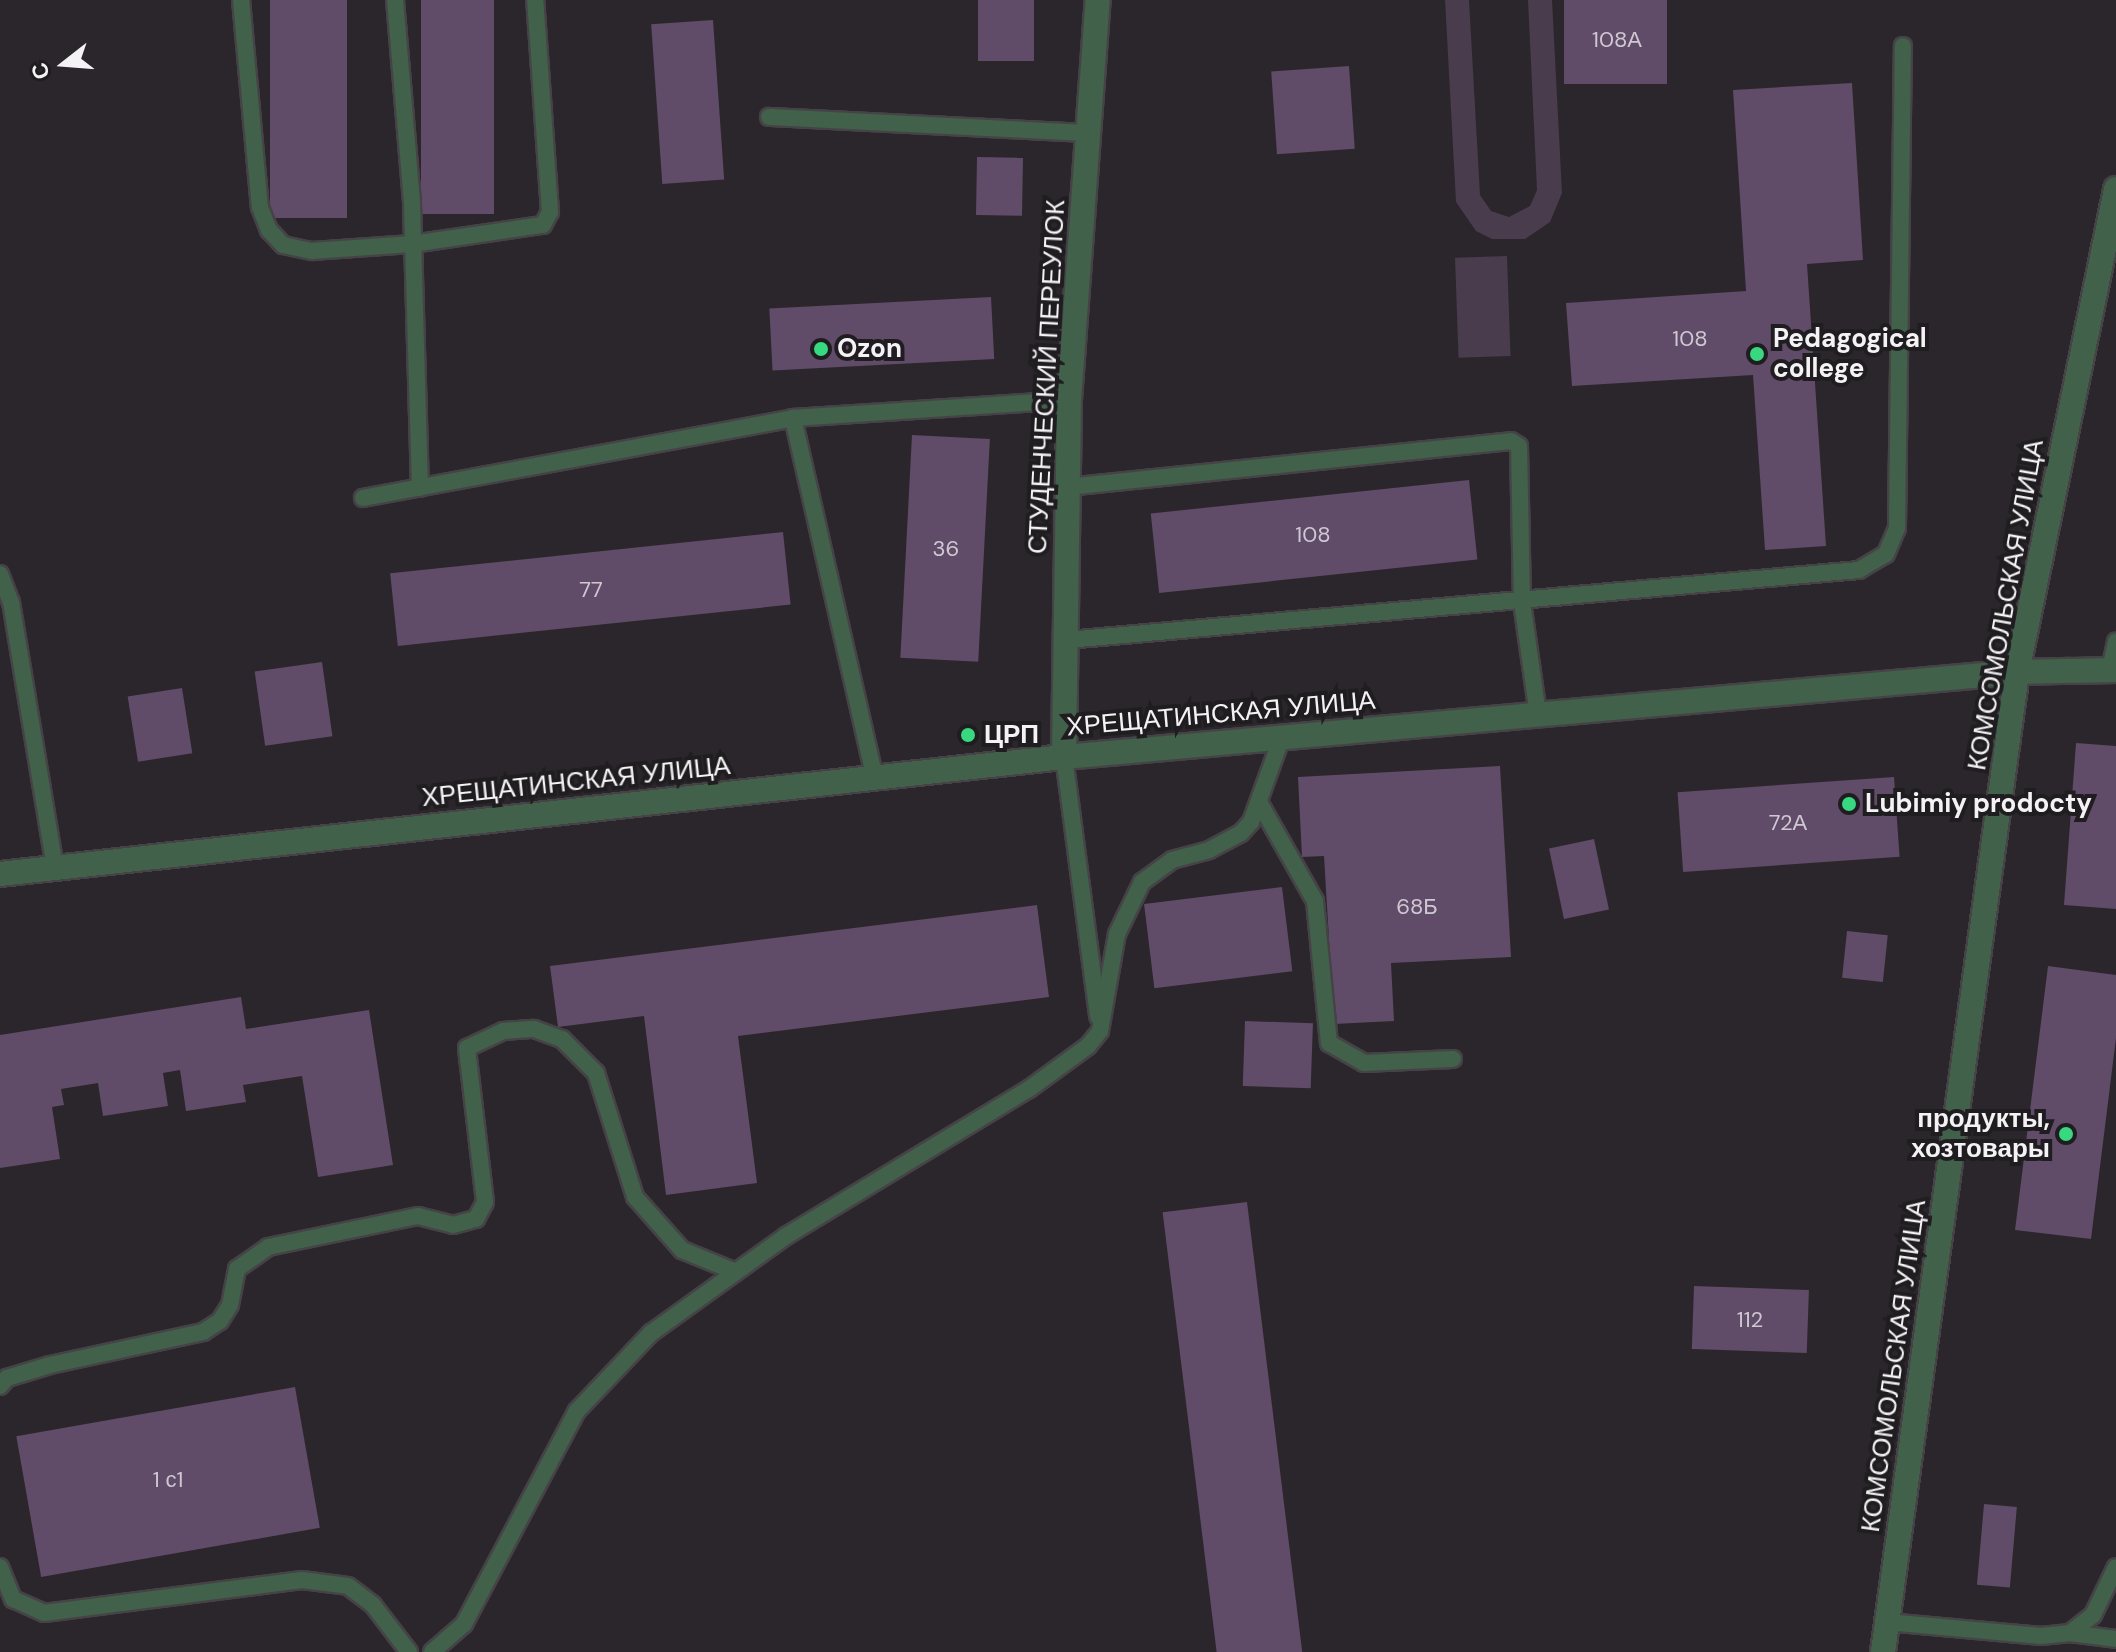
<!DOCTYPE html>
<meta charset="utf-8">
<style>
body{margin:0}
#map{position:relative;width:2116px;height:1652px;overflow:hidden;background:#2a262b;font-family:"DM Sans",sans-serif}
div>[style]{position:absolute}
.green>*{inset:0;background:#483c4d;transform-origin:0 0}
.building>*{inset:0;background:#604b68;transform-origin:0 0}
.roads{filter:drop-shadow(2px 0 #464347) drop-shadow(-2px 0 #464347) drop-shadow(0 2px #464347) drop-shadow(0 -2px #464347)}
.service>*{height:16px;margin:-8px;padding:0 8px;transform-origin:8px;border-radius:8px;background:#41614b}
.minor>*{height:24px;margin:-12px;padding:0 12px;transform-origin:12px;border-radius:12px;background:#41614b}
.tertiary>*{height:24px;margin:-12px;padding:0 12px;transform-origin:12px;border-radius:12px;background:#41614b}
.dots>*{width:22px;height:22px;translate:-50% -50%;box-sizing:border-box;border:4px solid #201d21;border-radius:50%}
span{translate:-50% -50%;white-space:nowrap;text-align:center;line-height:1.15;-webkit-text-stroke:8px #201d21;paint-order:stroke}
.number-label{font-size:22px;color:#cfc8d2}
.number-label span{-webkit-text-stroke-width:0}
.poi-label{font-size:26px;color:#f4f2f5;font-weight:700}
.left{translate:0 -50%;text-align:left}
.right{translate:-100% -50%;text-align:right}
.street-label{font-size:26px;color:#f4f2f5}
.north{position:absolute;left:24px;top:24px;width:80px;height:80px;-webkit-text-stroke:6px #201d21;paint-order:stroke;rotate:253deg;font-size:22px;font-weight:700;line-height:32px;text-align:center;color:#f4f2f5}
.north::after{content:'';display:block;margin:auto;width:28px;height:36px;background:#f4f2f5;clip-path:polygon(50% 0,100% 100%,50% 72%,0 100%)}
</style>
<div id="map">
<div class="green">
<div style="clip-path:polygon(1445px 0,1469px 0,1480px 195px,1491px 211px,1509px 217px,1530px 206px,1537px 190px,1528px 0,1552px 0,1562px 193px,1550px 222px,1525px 239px,1492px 239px,1476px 231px,1456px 202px)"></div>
<div style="left:1507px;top:256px;width:100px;height:52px;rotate:88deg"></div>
</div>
<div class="building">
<div style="left:270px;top:0;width:77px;height:218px"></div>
<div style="left:421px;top:0;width:73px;height:214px"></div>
<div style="left:978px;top:0;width:56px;height:61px"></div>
<div style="left:1564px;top:0;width:103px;height:84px"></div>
<div style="left:713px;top:20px;width:160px;height:62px;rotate:86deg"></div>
<div style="left:1349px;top:66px;width:83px;height:78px;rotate:86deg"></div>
<div style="clip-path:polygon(1852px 83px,1863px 260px,1807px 264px,1826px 546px,1765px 550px,1753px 375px,1572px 386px,1566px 303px,1746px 291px,1733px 90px)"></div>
<div style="left:977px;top:157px;width:46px;height:58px;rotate:1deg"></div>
<div style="left:991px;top:297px;width:62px;height:222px;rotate:87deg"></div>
<div style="left:912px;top:435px;width:78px;height:223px;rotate:3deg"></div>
<div style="left:1469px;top:480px;width:80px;height:320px;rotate:84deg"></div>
<div style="left:783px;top:532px;width:73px;height:395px;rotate:84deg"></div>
<div style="left:322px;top:662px;width:75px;height:68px;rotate:82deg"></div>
<div style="left:182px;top:688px;width:66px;height:55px;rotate:81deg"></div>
<div style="clip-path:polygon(2076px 743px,2116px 746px,2116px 909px,2064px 905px)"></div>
<div style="clip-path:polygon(1500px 766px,1511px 957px,1391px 963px,1394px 1021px,1334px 1024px,1324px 856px,1302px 857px,1298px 777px)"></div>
<div style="left:1894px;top:777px;width:80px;height:217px;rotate:86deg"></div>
<div style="left:1594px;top:839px;width:72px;height:46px;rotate:78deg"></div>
<div style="left:1282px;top:887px;width:85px;height:139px;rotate:83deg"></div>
<div style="clip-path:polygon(1037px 905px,1049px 997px,738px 1036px,757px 1183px,666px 1195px,644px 1016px,558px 1027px,550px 966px)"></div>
<div style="left:1847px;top:931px;width:41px;height:47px;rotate:6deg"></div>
<div style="clip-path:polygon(2048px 966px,2116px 975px,2116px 1038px,2091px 1239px,2015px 1230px)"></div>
<div style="clip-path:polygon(241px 997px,246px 1029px,369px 1010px,393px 1165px,318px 1177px,302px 1076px,243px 1085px,246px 1102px,186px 1111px,180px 1070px,163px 1073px,168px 1106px,103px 1116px,98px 1083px,61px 1089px,64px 1105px,52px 1107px,60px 1159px,0 1168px,0 1035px)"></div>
<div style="left:1245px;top:1021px;width:68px;height:65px;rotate:2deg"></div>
<div style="left:1247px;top:1202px;width:454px;height:85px;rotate:83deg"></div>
<div style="left:1694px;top:1286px;width:115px;height:63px;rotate:2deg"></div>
<div style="left:295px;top:1387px;width:143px;height:283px;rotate:80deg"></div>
<div style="left:1984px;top:1504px;width:33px;height:81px;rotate:5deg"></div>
</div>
<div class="roads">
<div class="service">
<div style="left:241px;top:0;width:208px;rotate:84.8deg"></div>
<div style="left:260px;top:207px;width:25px;rotate:69deg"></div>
<div style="left:269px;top:230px;width:21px;rotate:47deg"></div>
<div style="left:283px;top:245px;width:30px;rotate:12deg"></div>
<div style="left:312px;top:251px;width:100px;rotate:-4deg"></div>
<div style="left:412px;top:244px;width:132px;rotate:-8.3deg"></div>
<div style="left:543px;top:225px;width:15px;rotate:-62deg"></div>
<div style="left:550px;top:212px;width:213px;rotate:-94deg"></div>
<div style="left:395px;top:0;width:204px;rotate:85.2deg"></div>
<div style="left:412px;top:203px;width:285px;rotate:88.4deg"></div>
<div style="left:769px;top:117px;width:319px;rotate:2.9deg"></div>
<div style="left:793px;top:418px;width:369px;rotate:77.2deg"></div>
<div style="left:1067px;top:487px;width:446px;rotate:-5.9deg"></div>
<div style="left:1511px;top:441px;width:9px;rotate:32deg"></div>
<div style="left:1519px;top:446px;width:156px;rotate:88.9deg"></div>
<div style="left:1522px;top:602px;width:113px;rotate:81.9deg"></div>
<div style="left:363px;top:498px;width:437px;rotate:-10.5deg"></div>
<div style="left:793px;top:418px;width:277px;rotate:-3.7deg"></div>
<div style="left:0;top:574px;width:30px;rotate:69deg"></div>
<div style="left:11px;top:602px;width:270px;rotate:80.6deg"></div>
<div style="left:1067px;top:640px;width:795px;rotate:-5.05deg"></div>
<div style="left:1859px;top:570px;width:31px;rotate:-31deg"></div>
<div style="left:1886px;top:554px;width:28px;rotate:-67deg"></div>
<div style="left:1897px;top:528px;width:482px;rotate:-89.3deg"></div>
<div style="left:2110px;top:670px;width:29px;rotate:-78deg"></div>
<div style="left:1064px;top:757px;width:262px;rotate:82.5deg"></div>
<div style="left:1259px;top:802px;width:114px;rotate:60.5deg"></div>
<div style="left:1315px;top:901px;width:143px;rotate:84.4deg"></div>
<div style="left:1329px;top:1043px;width:40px;rotate:29.7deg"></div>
<div style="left:1364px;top:1063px;width:89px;rotate:-2.6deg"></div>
<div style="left:0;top:1386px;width:11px;rotate:-49deg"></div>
<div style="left:7px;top:1378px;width:45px;rotate:-16.8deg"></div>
<div style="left:50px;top:1365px;width:157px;rotate:-12.2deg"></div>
<div style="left:203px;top:1332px;width:20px;rotate:-33deg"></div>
<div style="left:220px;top:1321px;width:19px;rotate:-58deg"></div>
<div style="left:230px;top:1305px;width:37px;rotate:-79deg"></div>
<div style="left:237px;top:1269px;width:38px;rotate:-35deg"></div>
<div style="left:268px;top:1247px;width:153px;rotate:-11.7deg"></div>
<div style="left:418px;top:1216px;width:36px;rotate:14deg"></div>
<div style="left:453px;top:1225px;width:24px;rotate:-15deg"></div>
<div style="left:476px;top:1219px;width:19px;rotate:-62deg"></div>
<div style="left:485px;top:1202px;width:155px;rotate:-96.7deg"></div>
<div style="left:467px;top:1048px;width:40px;rotate:-25deg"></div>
<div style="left:503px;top:1031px;width:31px;rotate:-4deg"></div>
<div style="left:534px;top:1029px;width:30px;rotate:20deg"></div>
<div style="left:562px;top:1039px;width:48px;rotate:45deg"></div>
<div style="left:596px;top:1073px;width:130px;rotate:72.5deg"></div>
<div style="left:635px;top:1197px;width:71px;rotate:48.4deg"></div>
<div style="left:682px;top:1250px;width:58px;rotate:22.2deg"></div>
<div style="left:0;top:1567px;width:35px;rotate:68deg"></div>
<div style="left:13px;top:1599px;width:34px;rotate:24deg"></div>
<div style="left:44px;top:1613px;width:260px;rotate:-7.3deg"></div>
<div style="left:302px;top:1580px;width:46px;rotate:7.4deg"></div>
<div style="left:348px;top:1586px;width:31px;rotate:37deg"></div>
<div style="left:373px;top:1605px;width:59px;rotate:52.5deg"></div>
<div style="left:1887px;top:1622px;width:155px;rotate:5.2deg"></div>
<div style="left:2041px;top:1636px;width:29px;rotate:-6deg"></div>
<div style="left:2070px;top:1633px;width:29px;rotate:-38deg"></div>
<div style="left:2093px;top:1615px;width:53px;rotate:-64.4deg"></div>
<div style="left:2070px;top:1633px;width:46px;rotate:7.4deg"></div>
<div style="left:432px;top:1652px;width:43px;rotate:-41.2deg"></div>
<div style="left:464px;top:1624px;width:241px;rotate:-62.1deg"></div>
<div style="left:577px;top:1411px;width:108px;rotate:-46.5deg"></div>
<div style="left:651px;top:1333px;width:166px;rotate:-35.7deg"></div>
<div style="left:786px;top:1236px;width:284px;rotate:-31.2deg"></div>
<div style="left:1029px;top:1089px;width:73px;rotate:-36.1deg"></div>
<div style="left:1088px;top:1046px;width:19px;rotate:-51deg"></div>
<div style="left:1100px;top:1031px;width:98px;rotate:-80.1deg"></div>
<div style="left:1117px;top:934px;width:58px;rotate:-64.3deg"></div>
<div style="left:1142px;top:882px;width:37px;rotate:-36deg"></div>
<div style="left:1172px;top:860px;width:38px;rotate:-15deg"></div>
<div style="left:1209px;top:850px;width:36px;rotate:-28deg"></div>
<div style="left:1241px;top:833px;width:15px;rotate:-48deg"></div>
<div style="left:1251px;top:822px;width:90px;rotate:-70deg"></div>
</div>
<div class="minor">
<div style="left:1064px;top:757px;width:357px;rotate:-89.2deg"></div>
<div style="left:1069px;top:400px;width:401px;rotate:-85.9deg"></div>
<div style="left:0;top:874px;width:1070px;rotate:-6.28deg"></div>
<div style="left:1064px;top:757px;width:957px;rotate:-5.1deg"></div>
<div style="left:2017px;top:672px;width:99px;rotate:-1.2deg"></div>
</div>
<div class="tertiary">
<div style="left:1883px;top:1652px;width:989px;rotate:-82.21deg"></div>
<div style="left:2017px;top:672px;width:493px;rotate:-78.4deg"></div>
</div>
</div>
<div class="dots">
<div style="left:821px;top:349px;background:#37d880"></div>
<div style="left:1757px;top:354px;background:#37d880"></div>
<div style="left:968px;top:735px;background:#37d880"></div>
<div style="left:1849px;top:804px;background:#37d880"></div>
<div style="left:2066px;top:1134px;background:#37d880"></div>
</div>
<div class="number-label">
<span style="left:1617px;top:40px">108А</span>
<span style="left:1690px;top:339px">108</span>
<span style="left:1313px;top:535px">108</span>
<span style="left:946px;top:549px">36</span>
<span style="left:591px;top:590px">77</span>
<span style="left:1788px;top:823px">72А</span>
<span style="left:1417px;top:907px">68Б</span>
<span style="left:1750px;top:1320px">112</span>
<span style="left:168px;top:1480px">1 с1</span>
</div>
<div class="poi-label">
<span class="left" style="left:1773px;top:354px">Pedagogical<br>college</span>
<span class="left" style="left:837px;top:349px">Ozon</span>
<span class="left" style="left:984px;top:735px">ЦРП</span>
<span class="left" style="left:1865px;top:804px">Lubimiy prodocty</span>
<span class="right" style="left:2050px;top:1134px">продукты,<br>хозтовары</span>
</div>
<div class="street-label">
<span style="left:1047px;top:377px;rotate:-87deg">СТУДЕНЧЕСКИЙ ПЕРЕУЛОК</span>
<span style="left:2006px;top:605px;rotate:-80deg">КОМСОМОЛЬСКАЯ УЛИЦА</span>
<span style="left:1221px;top:714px;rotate:-5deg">ХРЕЩАТИНСКАЯ УЛИЦА</span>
<span style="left:576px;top:782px;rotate:-6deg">ХРЕЩАТИНСКАЯ УЛИЦА</span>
<span style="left:1894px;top:1366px;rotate:-82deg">КОМСОМОЛЬСКАЯ УЛИЦА</span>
</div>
<div class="north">С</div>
</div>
